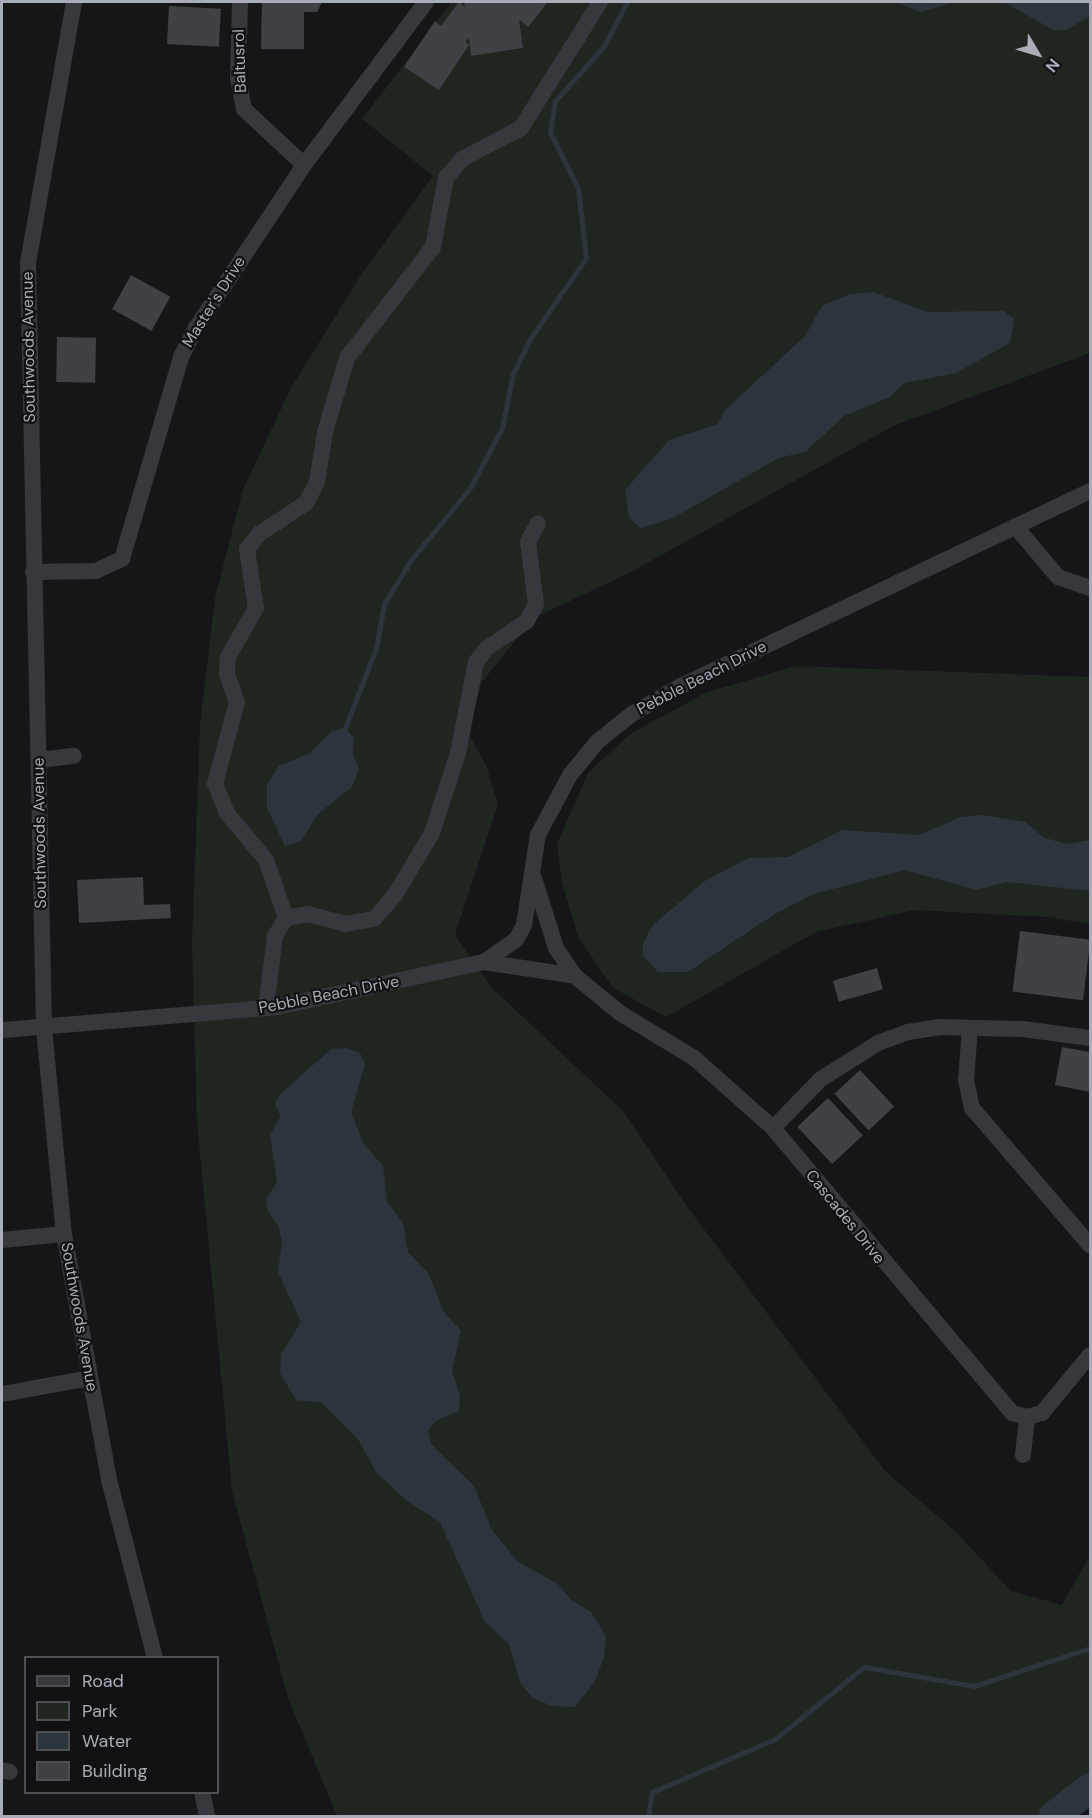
<!DOCTYPE html>
<style>
body{margin:0}
#map{position:relative;width:1092px;height:1818px;overflow:hidden;background:#161618;font-family:"DM Sans",sans-serif}
div>[style]{position:absolute}
.green>*{inset:0;background:#1e261f}
.water>*{inset:0;background:#2c353c}
.stream>*{height:5px;margin:-2.5px;padding:0 2.5px;transform-origin:2.5px;border-radius:2.5px;background:#2c353c}
.river>*{height:30px;margin:-15px;padding:0 15px;transform-origin:15px;border-radius:15px;background:#2c353c}
.building>*{inset:0;background:#404145;transform-origin:0 0}
.minor>*{height:16px;margin:-8px;padding:0 8px;transform-origin:8px;border-radius:8px;background:#37383d}
span{translate:-50% -50%;white-space:nowrap;text-align:center;line-height:1.15;-webkit-text-stroke:4.5px #111113;paint-order:stroke}
.street-label{font-size:16px;color:#a8adb8}
.frame{position:absolute;inset:0;border:3px solid #a8adb8;pointer-events:none}
.legend{position:absolute;left:24px;top:1656px;width:195px;height:138px;box-sizing:border-box;background:#111113;border:2px solid #4d4f55;margin:0;padding:8px 10px;list-style:none;font-size:18px;color:#a8adb8}
.legend li{display:flex;align-items:center;gap:12px;height:30px}
.legend b{width:30px;border:2px solid #4d4f55}
.north{position:absolute;left:1008px;top:24px;width:60px;height:60px;-webkit-text-stroke:4px #111113;paint-order:stroke;rotate:128deg;font-size:16px;font-weight:700;line-height:24px;text-align:center;color:#a8adb8}
.north::after{content:'';display:block;margin:auto;width:21px;height:27px;background:#a8adb8;clip-path:polygon(50% 0,100% 100%,50% 72%,0 100%)}
</style>
<div id="map">
<div class="green">
<div style="clip-path:polygon(452px 2px,1090px 2px,1090px 353px,893px 426px,633px 571px,534px 618px,482px 682px,466px 729px,486px 765px,498px 804px,455px 935px,491px 987px,623px 1111px,686px 1205px,885px 1471px,956px 1532px,1011px 1591px,1062px 1605px,1090px 1555px,1090px 1788px,1054px 1816px,337px 1816px,288px 1698px,232px 1491px,197px 1122px,192px 945px,200px 725px,215px 598px,243px 489px,292px 386px,361px 275px,433px 176px,362px 119px)"></div>
<div style="clip-path:polygon(796px 666px,1090px 677px,1090px 924px,1047px 917px,915px 910px,816px 932px,666px 1017px,613px 988px,578px 937px,562px 882px,557px 844px,588px 773px,630px 734px,705px 693px)"></div>
</div>
<div class="water">
<div style="clip-path:polygon(895px 2px,954px 2px,921px 12px)"></div>
<div style="clip-path:polygon(1004px 2px,1090px 2px,1090px 16px,1066px 30px,1053px 30px)"></div>
<div style="clip-path:polygon(873px 292px,928px 312px,1004px 311px,1014px 319px,1010px 343px,956px 373px,905px 383px,888px 398px,844px 416px,805px 452px,779px 458px,671px 519px,641px 528px,629px 518px,625px 490px,669px 440px,718px 424px,725px 410px,805px 336px,822px 306px,850px 294px)"></div>
<div style="clip-path:polygon(345px 728px,354px 738px,353px 755px,359px 769px,352px 787px,318px 814px,301px 841px,285px 846px,267px 808px,267px 785px,279px 766px,310px 753px,332px 731px)"></div>
<div style="clip-path:polygon(982px 815px,1025px 822px,1045px 838px,1067px 844px,1090px 840px,1090px 891px,1006px 882px,976px 890px,905px 870px,814px 894px,775px 914px,688px 972px,658px 972px,643px 956px,643px 943px,653px 925px,703px 882px,748px 858px,788px 857px,843px 830px,919px 835px,961px 817px)"></div>
<div style="clip-path:polygon(347px 1048px,360px 1053px,365px 1064px,351px 1112px,363px 1143px,383px 1166px,387px 1202px,403px 1223px,408px 1252px,429px 1274px,443px 1311px,461px 1331px,452px 1371px,460px 1396px,459px 1411px,436px 1421px,428px 1431px,431px 1444px,474px 1486px,492px 1530px,517px 1561px,558px 1584px,571px 1600px,591px 1612px,606px 1636px,604px 1657px,595px 1681px,575px 1707px,552px 1706px,533px 1698px,520px 1683px,509px 1644px,485px 1622px,440px 1522px,407px 1501px,376px 1472px,360px 1442px,322px 1403px,296px 1400px,280px 1373px,281px 1354px,301px 1322px,278px 1272px,282px 1242px,279px 1227px,268px 1212px,266px 1199px,277px 1182px,270px 1135px,281px 1116px,275px 1104px,279px 1095px,331px 1049px)"></div>
</div>
<div class="stream">
<div style="left:345px;top:728px;width:86px;rotate:-68.8deg"></div>
<div style="left:376px;top:648px;width:45px;rotate:-79.7deg"></div>
<div style="left:384px;top:604px;width:52px;rotate:-58.5deg"></div>
<div style="left:411px;top:560px;width:93px;rotate:-50.7deg"></div>
<div style="left:470px;top:488px;width:68px;rotate:-61.9deg"></div>
<div style="left:502px;top:428px;width:55px;rotate:-78.5deg"></div>
<div style="left:513px;top:374px;width:39px;rotate:-64deg"></div>
<div style="left:530px;top:339px;width:98px;rotate:-55.3deg"></div>
<div style="left:586px;top:258px;width:70px;rotate:-96.5deg"></div>
<div style="left:578px;top:188px;width:63px;rotate:-116.6deg"></div>
<div style="left:550px;top:132px;width:31px;rotate:-81deg"></div>
<div style="left:555px;top:101px;width:74px;rotate:-48.3deg"></div>
<div style="left:604px;top:46px;width:50px;rotate:-62.4deg"></div>
<div style="left:648px;top:1816px;width:24px;rotate:-81deg"></div>
<div style="left:652px;top:1792px;width:134px;rotate:-23.3deg"></div>
<div style="left:775px;top:1739px;width:114px;rotate:-39deg"></div>
<div style="left:864px;top:1667px;width:112px;rotate:9.8deg"></div>
<div style="left:974px;top:1686px;width:122px;rotate:-18.1deg"></div>
</div>
<div class="river">
<div style="left:1054px;top:1816px;width:46px;rotate:-37.9deg"></div>
</div>
<div class="building">
<div style="clip-path:polygon(262px 2px,322px 2px,317px 12px,304px 12px,304px 49px,261px 49px)"></div>
<div style="clip-path:polygon(459px 2px,465px 7px,464px 2px,548px 2px,528px 27px,519px 19px,523px 48px,471px 56px,469px 38px,465px 42px,469px 45px,439px 90px,404px 67px,435px 21px,441px 26px)"></div>
<div style="left:169px;top:6px;width:52px;height:38px;rotate:3deg"></div>
<div style="left:131px;top:275px;width:45px;height:39px;rotate:29deg"></div>
<div style="left:57px;top:337px;width:39px;height:45px;rotate:1deg"></div>
<div style="clip-path:polygon(143px 877px,144px 905px,170px 904px,171px 918px,79px 923px,77px 880px)"></div>
<div style="left:1020px;top:931px;width:71px;height:61px;rotate:7deg"></div>
<div style="left:877px;top:968px;width:22px;height:46px;rotate:74deg"></div>
<div style="clip-path:polygon(1062px 1047px,1090px 1052px,1090px 1092px,1055px 1085px)"></div>
<div style="left:860px;top:1070px;width:50px;height:35px;rotate:47deg"></div>
<div style="left:828px;top:1098px;width:51px;height:42px;rotate:47deg"></div>
</div>
<div class="minor">
<div style="left:74px;top:2px;width:264px;rotate:100deg"></div>
<div style="left:28px;top:262px;width:766px;rotate:88.8deg"></div>
<div style="left:44px;top:1028px;width:207px;rotate:84.5deg"></div>
<div style="left:64px;top:1234px;width:250px;rotate:79.6deg"></div>
<div style="left:109px;top:1480px;width:184px;rotate:75.5deg"></div>
<div style="left:240px;top:2px;width:76px;rotate:91.5deg"></div>
<div style="left:238px;top:78px;width:32px;rotate:79deg"></div>
<div style="left:244px;top:109px;width:82px;rotate:43deg"></div>
<div style="left:1015px;top:526px;width:67px;rotate:49.9deg"></div>
<div style="left:1058px;top:577px;width:34px;rotate:19deg"></div>
<div style="left:33px;top:572px;width:63px;rotate:-0.9deg"></div>
<div style="left:96px;top:571px;width:29px;rotate:-25deg"></div>
<div style="left:122px;top:559px;width:210px;rotate:-73.7deg"></div>
<div style="left:181px;top:357px;width:33px;rotate:-63deg"></div>
<div style="left:196px;top:328px;width:196px;rotate:-56.5deg"></div>
<div style="left:304px;top:165px;width:204px;rotate:-53.2deg"></div>
<div style="left:39px;top:760px;width:35px;rotate:-7deg"></div>
<div style="left:534px;top:878px;width:73px;rotate:72.6deg"></div>
<div style="left:556px;top:948px;width:34px;rotate:56deg"></div>
<div style="left:575px;top:976px;width:58px;rotate:39.4deg"></div>
<div style="left:620px;top:1013px;width:87px;rotate:31.3deg"></div>
<div style="left:694px;top:1058px;width:106px;rotate:41.5deg"></div>
<div style="left:773px;top:1128px;width:372px;rotate:50deg"></div>
<div style="left:1012px;top:1413px;width:16px;rotate:15deg"></div>
<div style="left:1027px;top:1417px;width:16px;rotate:-15deg"></div>
<div style="left:1042px;top:1413px;width:75px;rotate:-50.4deg"></div>
<div style="left:286px;top:918px;width:61px;rotate:-109deg"></div>
<div style="left:266px;top:860px;width:61px;rotate:-129.7deg"></div>
<div style="left:227px;top:813px;width:31px;rotate:-112deg"></div>
<div style="left:215px;top:784px;width:85px;rotate:-75deg"></div>
<div style="left:237px;top:702px;width:30px;rotate:-110deg"></div>
<div style="left:227px;top:674px;width:17px;rotate:-87deg"></div>
<div style="left:228px;top:657px;width:56px;rotate:-60.3deg"></div>
<div style="left:256px;top:608px;width:60px;rotate:-98.7deg"></div>
<div style="left:247px;top:549px;width:19px;rotate:-51deg"></div>
<div style="left:259px;top:534px;width:56px;rotate:-33.4deg"></div>
<div style="left:306px;top:503px;width:24px;rotate:-62deg"></div>
<div style="left:317px;top:482px;width:51px;rotate:-80.9deg"></div>
<div style="left:325px;top:432px;width:77px;rotate:-73.4deg"></div>
<div style="left:347px;top:358px;width:140px;rotate:-52.2deg"></div>
<div style="left:433px;top:247px;width:70px;rotate:-79.3deg"></div>
<div style="left:446px;top:178px;width:25px;rotate:-50deg"></div>
<div style="left:462px;top:159px;width:67px;rotate:-27.7deg"></div>
<div style="left:521px;top:128px;width:149px;rotate:-57.9deg"></div>
<div style="left:484px;top:962px;width:92px;rotate:8.7deg"></div>
<div style="left:266px;top:1008px;width:73px;rotate:-82.9deg"></div>
<div style="left:275px;top:936px;width:21px;rotate:-59deg"></div>
<div style="left:286px;top:918px;width:22px;rotate:-10deg"></div>
<div style="left:308px;top:914px;width:38px;rotate:15deg"></div>
<div style="left:345px;top:924px;width:29px;rotate:-10deg"></div>
<div style="left:374px;top:919px;width:32px;rotate:-49deg"></div>
<div style="left:395px;top:895px;width:72px;rotate:-59.2deg"></div>
<div style="left:432px;top:833px;width:84px;rotate:-72deg"></div>
<div style="left:458px;top:753px;width:93px;rotate:-78.8deg"></div>
<div style="left:476px;top:662px;width:16px;rotate:-52deg"></div>
<div style="left:486px;top:649px;width:50px;rotate:-34.3deg"></div>
<div style="left:527px;top:621px;width:19px;rotate:-62deg"></div>
<div style="left:536px;top:604px;width:63px;rotate:-97.4deg"></div>
<div style="left:528px;top:542px;width:21px;rotate:-62deg"></div>
<div style="left:970px;top:1028px;width:52px;rotate:94.4deg"></div>
<div style="left:966px;top:1080px;width:29px;rotate:78deg"></div>
<div style="left:972px;top:1108px;width:181px;rotate:49.3deg"></div>
<div style="left:3px;top:1030px;width:275px;rotate:-4.8deg"></div>
<div style="left:277px;top:1007px;width:212px;rotate:-12.3deg"></div>
<div style="left:484px;top:962px;width:39px;rotate:-35deg"></div>
<div style="left:516px;top:940px;width:17px;rotate:-62deg"></div>
<div style="left:524px;top:925px;width:91px;rotate:-81.2deg"></div>
<div style="left:538px;top:835px;width:68px;rotate:-61.9deg"></div>
<div style="left:570px;top:775px;width:43px;rotate:-50.7deg"></div>
<div style="left:597px;top:742px;width:45px;rotate:-38.7deg"></div>
<div style="left:632px;top:714px;width:54px;rotate:-29.9deg"></div>
<div style="left:679px;top:687px;width:455px;rotate:-25.5deg"></div>
<div style="left:773px;top:1128px;width:69px;rotate:-45.6deg"></div>
<div style="left:821px;top:1079px;width:67px;rotate:-32.3deg"></div>
<div style="left:878px;top:1043px;width:32px;rotate:-20deg"></div>
<div style="left:908px;top:1032px;width:32px;rotate:-9deg"></div>
<div style="left:940px;top:1027px;width:83px;rotate:1.4deg"></div>
<div style="left:1023px;top:1029px;width:68px;rotate:7.7deg"></div>
<div style="left:2px;top:1240px;width:62px;rotate:-5.5deg"></div>
<div style="left:2px;top:1394px;width:89px;rotate:-10.3deg"></div>
<div style="left:1023px;top:1455px;width:38px;rotate:-84deg"></div>
<div style="left:2px;top:1770px;width:8px;rotate:14deg"></div>
<div style="left:202px;top:1792px;width:25px;rotate:78deg"></div>
</div>
<div class="street-label">
<span style="left:240px;top:61px;rotate:-92deg">Baltusrol</span>
<span style="left:214px;top:302px;rotate:-58deg">Master's Drive</span>
<span style="left:29px;top:347px;rotate:-91deg">Southwoods Avenue</span>
<span style="left:702px;top:678px;rotate:-27deg">Pebble Beach Drive</span>
<span style="left:40px;top:833px;rotate:-91deg">Southwoods Avenue</span>
<span style="left:329px;top:995px;rotate:-11deg">Pebble Beach Drive</span>
<span style="left:845px;top:1217px;rotate:51deg">Cascades Drive</span>
<span style="left:79px;top:1317px;rotate:80deg">Southwoods Avenue</span>
</div>
<div class="frame"></div>
<ul class="legend">
<li><b style="height:8px;background:#37383d"></b>Road</li>
<li><b style="height:16px;background:#1e261f"></b>Park</li>
<li><b style="height:16px;background:#2c353c"></b>Water</li>
<li><b style="height:16px;background:#404145"></b>Building</li>
</ul>
<div class="north">N</div>
</div>
